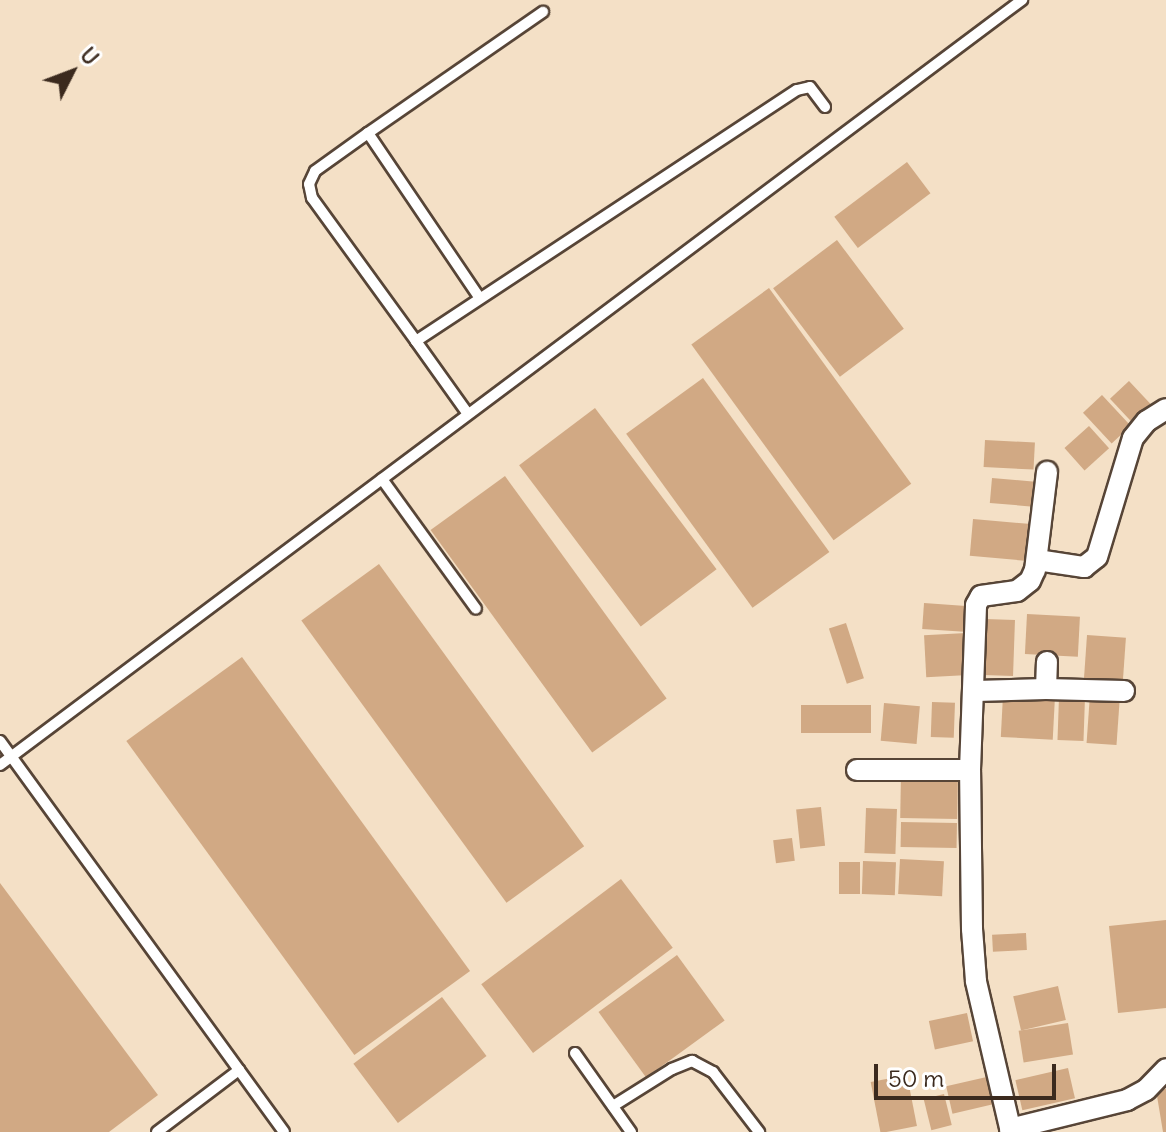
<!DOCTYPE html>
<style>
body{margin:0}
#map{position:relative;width:1166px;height:1132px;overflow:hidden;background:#f4e0c6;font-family:Delius,sans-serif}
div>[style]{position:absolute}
.building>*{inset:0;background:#d1a984;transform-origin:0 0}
.roads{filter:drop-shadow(2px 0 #574537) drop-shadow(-2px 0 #574537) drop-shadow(0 2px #574537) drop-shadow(0 -2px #574537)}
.service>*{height:10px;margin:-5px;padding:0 5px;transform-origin:5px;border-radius:5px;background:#fff}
.minor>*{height:20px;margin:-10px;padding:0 10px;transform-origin:10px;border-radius:10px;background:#fff}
span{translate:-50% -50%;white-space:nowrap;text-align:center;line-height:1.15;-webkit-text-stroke:7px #fff;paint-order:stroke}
.north{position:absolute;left:32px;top:32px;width:80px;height:80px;-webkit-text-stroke:6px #fff;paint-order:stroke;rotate:48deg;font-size:22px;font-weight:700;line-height:32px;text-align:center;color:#3b2a1e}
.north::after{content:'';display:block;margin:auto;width:28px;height:36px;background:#3b2a1e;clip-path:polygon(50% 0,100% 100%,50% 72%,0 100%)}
.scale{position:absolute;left:874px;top:1064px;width:182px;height:36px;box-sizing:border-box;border:4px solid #3b2a1e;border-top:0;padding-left:10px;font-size:24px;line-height:28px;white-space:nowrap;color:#3b2a1e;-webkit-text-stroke:6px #fff;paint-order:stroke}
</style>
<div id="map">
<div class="building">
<div style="left:907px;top:162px;width:39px;height:91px;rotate:53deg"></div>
<div style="left:837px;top:240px;width:111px;height:80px;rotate:53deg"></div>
<div style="left:769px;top:288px;width:242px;height:96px;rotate:54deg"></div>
<div style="left:703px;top:378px;width:215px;height:95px;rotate:54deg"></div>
<div style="left:1129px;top:381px;width:34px;height:26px;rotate:47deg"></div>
<div style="left:1102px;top:395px;width:42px;height:26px;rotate:47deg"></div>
<div style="left:595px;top:408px;width:202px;height:95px;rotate:53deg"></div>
<div style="left:1089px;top:426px;width:30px;height:33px;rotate:48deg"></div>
<div style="left:985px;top:440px;width:50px;height:27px;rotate:3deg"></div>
<div style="left:505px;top:476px;width:275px;height:92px;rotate:54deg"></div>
<div style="left:992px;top:478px;width:49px;height:25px;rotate:5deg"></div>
<div style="left:973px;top:519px;width:61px;height:37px;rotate:5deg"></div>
<div style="left:379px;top:564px;width:349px;height:96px;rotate:54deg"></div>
<div style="left:924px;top:603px;width:42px;height:26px;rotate:4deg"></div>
<div style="left:1027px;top:614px;width:53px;height:40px;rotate:3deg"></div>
<div style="left:985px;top:619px;width:30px;height:56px;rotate:2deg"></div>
<div style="left:846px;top:623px;width:58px;height:18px;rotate:72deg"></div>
<div style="left:966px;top:633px;width:42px;height:42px;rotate:87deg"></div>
<div style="left:1087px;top:635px;width:39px;height:45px;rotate:4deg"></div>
<div style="left:242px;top:657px;width:388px;height:143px;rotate:54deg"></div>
<div style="left:1090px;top:694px;width:30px;height:49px;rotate:4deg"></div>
<div style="left:1003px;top:695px;width:52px;height:42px;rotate:3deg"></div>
<div style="left:1059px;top:697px;width:26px;height:43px;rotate:2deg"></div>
<div style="left:932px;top:702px;width:23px;height:35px;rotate:2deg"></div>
<div style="left:884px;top:703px;width:36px;height:38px;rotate:5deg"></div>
<div style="left:801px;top:705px;width:70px;height:28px"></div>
<div style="left:901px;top:773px;width:57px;height:45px;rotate:1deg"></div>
<div style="left:821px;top:807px;width:39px;height:25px;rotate:84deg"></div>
<div style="left:866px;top:808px;width:31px;height:45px;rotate:2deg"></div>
<div style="left:901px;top:822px;width:56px;height:25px;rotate:1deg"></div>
<div style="left:792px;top:838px;width:23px;height:19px;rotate:83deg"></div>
<div style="left:900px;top:859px;width:44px;height:35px;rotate:3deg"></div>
<div style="left:863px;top:861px;width:33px;height:33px;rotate:2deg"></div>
<div style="left:839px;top:862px;width:21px;height:32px"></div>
<div style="left:621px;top:879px;width:86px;height:175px;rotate:53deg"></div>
<div style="clip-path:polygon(0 883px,158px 1095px,109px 1132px,0 1132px)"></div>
<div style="clip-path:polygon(1166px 920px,1166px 1008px,1118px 1013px,1109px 926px)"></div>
<div style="left:1026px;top:933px;width:17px;height:34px;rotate:87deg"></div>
<div style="left:677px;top:955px;width:81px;height:97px;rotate:54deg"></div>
<div style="left:1058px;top:986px;width:35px;height:46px;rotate:77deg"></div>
<div style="left:442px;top:997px;width:74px;height:111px;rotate:53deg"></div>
<div style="left:967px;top:1013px;width:29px;height:39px;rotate:78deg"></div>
<div style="left:1068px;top:1023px;width:32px;height:50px;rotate:81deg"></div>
<div style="left:1068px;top:1068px;width:31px;height:54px;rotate:77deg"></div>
<div style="left:907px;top:1075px;width:52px;height:37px;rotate:79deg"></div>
<div style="left:991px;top:1076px;width:28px;height:46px;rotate:77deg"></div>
<div style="clip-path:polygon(1166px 1089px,1166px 1132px,1163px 1132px,1156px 1090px)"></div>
<div style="left:944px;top:1094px;width:32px;height:21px;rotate:76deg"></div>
</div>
<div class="roads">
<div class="service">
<div style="left:368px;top:133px;width:213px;rotate:-34.7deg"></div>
<div style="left:416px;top:341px;width:177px;rotate:-126deg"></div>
<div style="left:312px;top:198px;width:14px;rotate:-102deg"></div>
<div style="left:309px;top:184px;width:14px;rotate:-65deg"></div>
<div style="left:315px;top:171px;width:65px;rotate:-35.6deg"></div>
<div style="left:368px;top:133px;width:198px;rotate:55.9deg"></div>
<div style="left:468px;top:414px;width:90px;rotate:-125.5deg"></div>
<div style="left:416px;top:341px;width:456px;rotate:-33.4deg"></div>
<div style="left:797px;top:90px;width:13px;rotate:-13deg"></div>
<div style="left:810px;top:87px;width:25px;rotate:53deg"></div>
<div style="left:382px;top:479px;width:160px;rotate:54.1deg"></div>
<div style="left:0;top:741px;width:483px;rotate:54deg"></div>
<div style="left:0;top:765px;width:1277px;rotate:-36.82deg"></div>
<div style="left:575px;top:1053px;width:97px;rotate:54.7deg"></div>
<div style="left:613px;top:1106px;width:70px;rotate:-32.1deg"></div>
<div style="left:672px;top:1069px;width:22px;rotate:-22deg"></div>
<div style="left:692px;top:1061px;width:24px;rotate:28deg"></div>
<div style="left:713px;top:1072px;width:76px;rotate:52.5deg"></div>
<div style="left:157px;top:1132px;width:103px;rotate:-37.1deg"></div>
</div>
<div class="minor">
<div style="left:1037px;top:560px;width:48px;rotate:8.5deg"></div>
<div style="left:1084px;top:567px;width:16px;rotate:-38deg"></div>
<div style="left:1097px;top:557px;width:124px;rotate:-73.2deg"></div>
<div style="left:1133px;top:438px;width:22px;rotate:-51deg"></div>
<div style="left:1147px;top:421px;width:22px;rotate:-32deg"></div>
<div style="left:1046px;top:689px;width:78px;rotate:1.5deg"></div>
<div style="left:976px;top:691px;width:70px;rotate:-1.6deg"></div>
<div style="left:1046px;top:689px;width:27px;rotate:-88deg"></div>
<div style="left:857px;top:770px;width:113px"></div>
<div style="left:1010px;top:1129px;width:121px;rotate:-13.9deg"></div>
<div style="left:1127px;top:1100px;width:21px;rotate:-28deg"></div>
<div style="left:1146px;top:1090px;width:29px;rotate:-46deg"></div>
<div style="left:1011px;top:1132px;width:155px;rotate:-103.1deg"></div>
<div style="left:976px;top:981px;width:52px;rotate:-94.4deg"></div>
<div style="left:972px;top:929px;width:159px;rotate:-90.7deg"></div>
<div style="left:970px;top:770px;width:165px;rotate:-87.9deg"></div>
<div style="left:976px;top:605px;width:10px;rotate:-61deg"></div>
<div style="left:981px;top:596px;width:36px;rotate:-8deg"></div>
<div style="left:1017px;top:591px;width:16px;rotate:-38deg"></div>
<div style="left:1030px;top:581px;width:12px;rotate:-66deg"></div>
<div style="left:1035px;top:570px;width:99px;rotate:-83deg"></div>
</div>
</div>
<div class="north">U</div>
<div class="scale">50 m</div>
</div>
